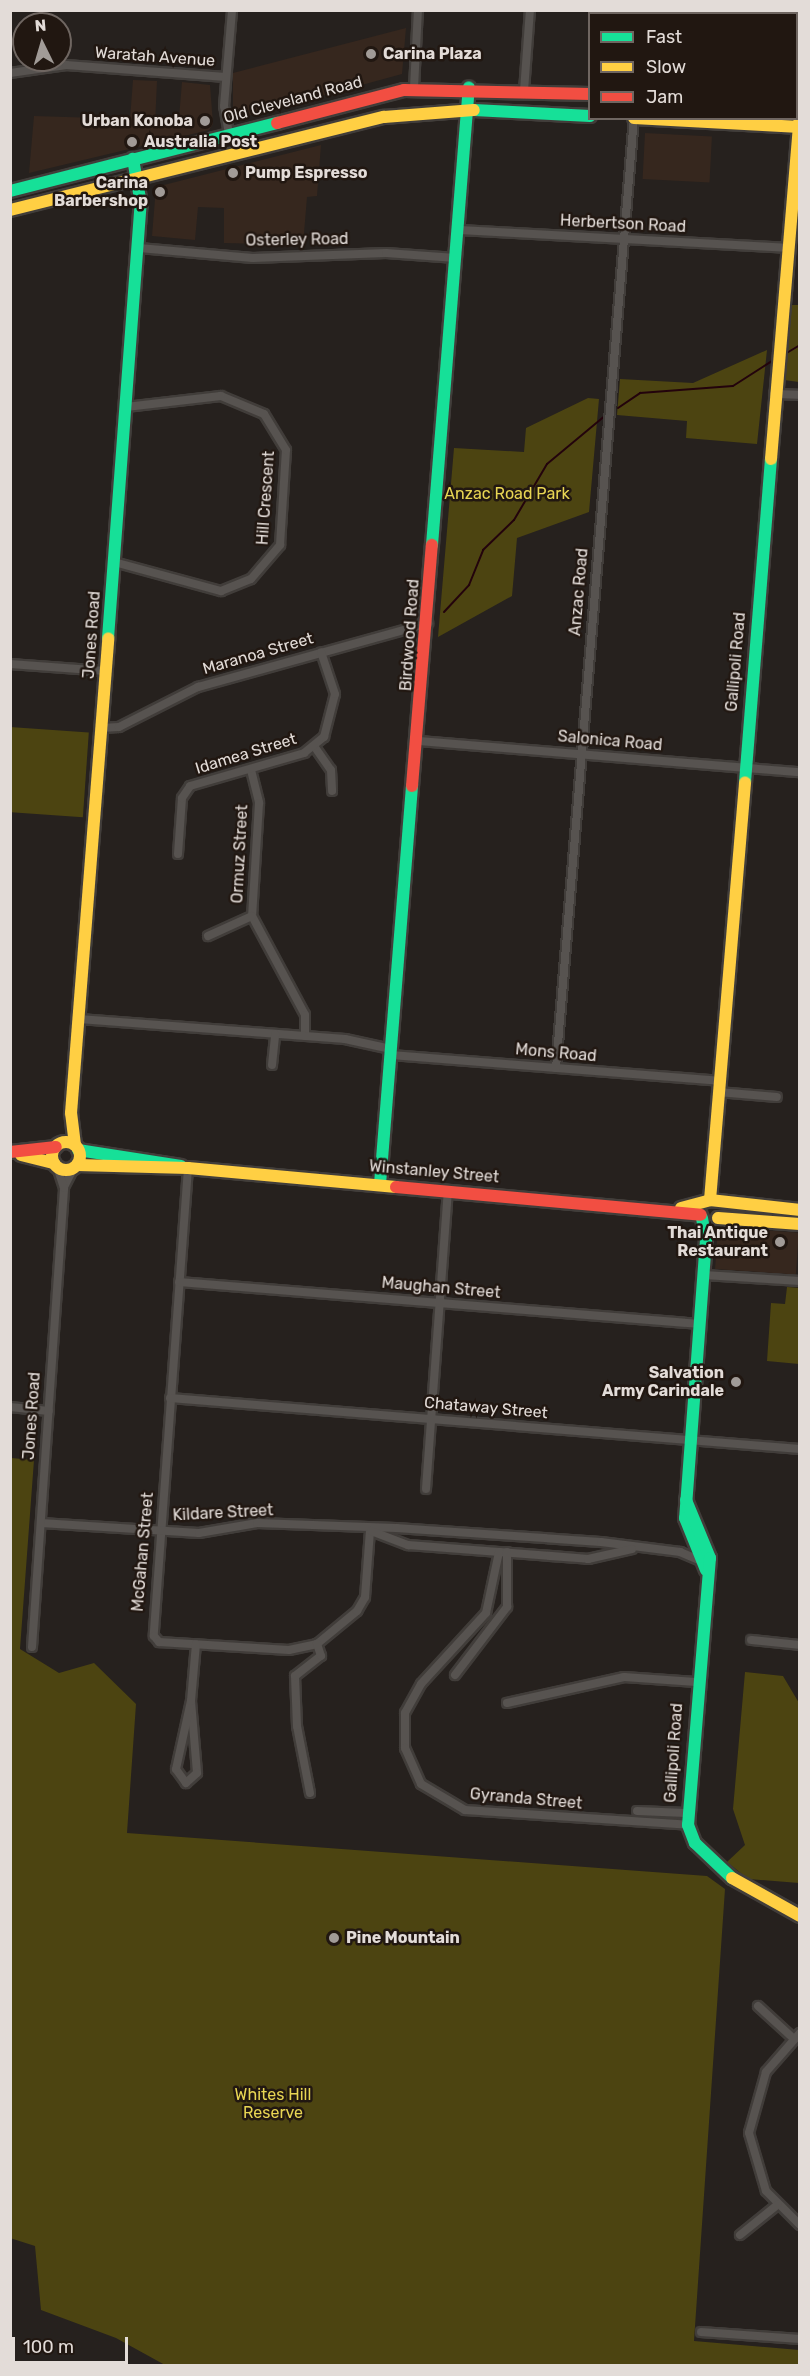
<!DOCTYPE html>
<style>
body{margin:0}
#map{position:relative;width:810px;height:2376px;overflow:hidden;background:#26211e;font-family:Rubik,sans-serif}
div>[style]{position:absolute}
.built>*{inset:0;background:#36271e;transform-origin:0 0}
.green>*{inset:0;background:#4c4411;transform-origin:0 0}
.stream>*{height:2px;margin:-1px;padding:0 1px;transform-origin:1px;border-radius:1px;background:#23030c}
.roads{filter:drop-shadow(2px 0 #413d3a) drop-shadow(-2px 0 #413d3a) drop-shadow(0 2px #413d3a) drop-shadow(0 -2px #413d3a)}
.street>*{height:8px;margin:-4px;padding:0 4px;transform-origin:4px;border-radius:4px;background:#575350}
.fast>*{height:12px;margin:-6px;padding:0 6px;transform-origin:6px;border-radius:6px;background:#16e098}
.slow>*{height:12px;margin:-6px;padding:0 6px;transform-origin:6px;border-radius:6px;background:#ffcf43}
.slow>.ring{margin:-6px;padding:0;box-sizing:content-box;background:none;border:12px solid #ffcf43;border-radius:50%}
.jam>*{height:12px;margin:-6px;padding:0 6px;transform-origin:6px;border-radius:6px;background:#f24e42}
.dots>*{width:16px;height:16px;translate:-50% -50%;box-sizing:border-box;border:3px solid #211711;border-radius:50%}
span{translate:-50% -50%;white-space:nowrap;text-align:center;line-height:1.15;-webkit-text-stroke:5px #211711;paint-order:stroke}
.poi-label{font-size:16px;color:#e3dcd8;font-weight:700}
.left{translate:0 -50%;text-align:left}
.right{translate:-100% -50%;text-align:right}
.street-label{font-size:16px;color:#e3dcd8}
.park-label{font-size:16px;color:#e8d553}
.frame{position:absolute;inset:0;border:12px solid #e3dcd8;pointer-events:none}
.legend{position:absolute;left:588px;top:12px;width:210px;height:108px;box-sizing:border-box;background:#211711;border:2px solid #6f6661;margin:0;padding:8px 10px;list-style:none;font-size:18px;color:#e3dcd8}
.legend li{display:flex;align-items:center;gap:12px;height:30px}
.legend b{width:30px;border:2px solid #6f6661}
.north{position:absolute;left:12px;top:12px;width:60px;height:60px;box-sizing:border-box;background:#211711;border:2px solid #6f6661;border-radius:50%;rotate:355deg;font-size:16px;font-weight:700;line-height:24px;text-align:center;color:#e3dcd8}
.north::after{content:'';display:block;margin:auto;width:21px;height:27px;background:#a19b97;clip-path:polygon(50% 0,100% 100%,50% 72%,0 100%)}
.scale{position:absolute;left:12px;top:2337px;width:116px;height:27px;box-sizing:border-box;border:3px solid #e3dcd8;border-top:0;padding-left:8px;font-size:18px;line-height:21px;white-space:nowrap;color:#e3dcd8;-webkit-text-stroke:4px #211711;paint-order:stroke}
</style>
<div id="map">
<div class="built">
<div style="clip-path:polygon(406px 28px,402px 74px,233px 120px,233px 73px)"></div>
<div style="clip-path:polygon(133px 80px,157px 81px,155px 125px,179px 118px,182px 82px,210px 85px,213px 124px,209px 130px,29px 173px,34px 116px,130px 119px)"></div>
<div style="left:645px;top:133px;width:67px;height:46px;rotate:3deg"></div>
<div style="clip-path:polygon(321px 145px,317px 196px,307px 197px,303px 245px,224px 243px,224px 208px,198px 207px,195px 240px,152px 236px,156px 187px)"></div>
<div style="left:718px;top:1227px;width:81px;height:42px;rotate:4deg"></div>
</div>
<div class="green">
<div style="clip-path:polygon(791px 305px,799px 305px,799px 382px,784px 380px)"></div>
<div style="clip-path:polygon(767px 350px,757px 444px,686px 438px,687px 421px,617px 415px,620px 379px,693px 383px)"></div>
<div style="clip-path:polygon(588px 398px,599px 399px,589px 512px,517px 538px,512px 596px,438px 637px,454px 448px,524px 452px,526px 428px)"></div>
<div style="left:10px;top:727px;width:79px;height:85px;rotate:4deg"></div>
<div style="clip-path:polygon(787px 1287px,799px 1288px,799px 1364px,767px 1361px,771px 1303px,785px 1304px)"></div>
<div style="clip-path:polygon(11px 1458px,34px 1460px,20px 1649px,59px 1673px,94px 1663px,136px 1704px,127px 1833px,707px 1876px,725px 1889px,694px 2341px,799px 2350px,799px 2365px,165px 2365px,116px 2338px,41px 2310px,35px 2246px,10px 2238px)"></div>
<div style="clip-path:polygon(745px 1672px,783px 1676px,799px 1703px,799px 1883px,748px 1879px,727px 1862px,745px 1845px,733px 1809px)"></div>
</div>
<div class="stream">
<div style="left:785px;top:354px;width:17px;rotate:-31deg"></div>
<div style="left:618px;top:408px;width:27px;rotate:-34deg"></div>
<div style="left:640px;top:393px;width:93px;rotate:-4.3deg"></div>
<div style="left:733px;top:386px;width:46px;rotate:-32.7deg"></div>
<div style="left:444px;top:612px;width:37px;rotate:-47deg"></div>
<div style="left:469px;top:585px;width:38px;rotate:-68deg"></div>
<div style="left:483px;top:550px;width:43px;rotate:-44.1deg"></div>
<div style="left:514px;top:520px;width:65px;rotate:-59.5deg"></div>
<div style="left:547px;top:464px;width:77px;rotate:-39.7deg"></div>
</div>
<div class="roads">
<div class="street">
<div style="left:658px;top:14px;width:4px;rotate:-90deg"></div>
<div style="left:769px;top:14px;width:4px;rotate:-90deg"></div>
<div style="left:10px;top:73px;width:57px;rotate:-8.1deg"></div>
<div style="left:66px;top:65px;width:160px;rotate:4.3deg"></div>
<div style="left:414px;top:88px;width:78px;rotate:-87.1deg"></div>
<div style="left:524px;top:91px;width:81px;rotate:-85.8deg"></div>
<div style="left:229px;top:134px;width:28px;rotate:-100deg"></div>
<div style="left:224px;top:106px;width:96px;rotate:-85.2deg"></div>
<div style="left:459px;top:230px;width:328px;rotate:3.1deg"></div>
<div style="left:139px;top:248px;width:114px;rotate:5deg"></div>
<div style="left:253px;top:258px;width:133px;rotate:-2.2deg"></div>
<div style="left:386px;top:253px;width:70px;rotate:4.1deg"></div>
<div style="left:774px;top:394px;width:26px;rotate:2deg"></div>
<div style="left:114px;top:562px;width:111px;rotate:15.2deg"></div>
<div style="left:221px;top:591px;width:32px;rotate:-22deg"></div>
<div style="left:251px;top:579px;width:45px;rotate:-49.5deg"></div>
<div style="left:280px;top:545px;width:95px;rotate:-86.4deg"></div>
<div style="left:286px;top:450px;width:42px;rotate:-121.4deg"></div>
<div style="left:264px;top:414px;width:47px;rotate:-157.3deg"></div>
<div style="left:221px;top:396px;width:96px;rotate:173.4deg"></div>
<div style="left:10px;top:664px;width:96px;rotate:4.2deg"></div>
<div style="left:101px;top:728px;width:18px;rotate:-3deg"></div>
<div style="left:119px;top:727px;width:89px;rotate:-26.9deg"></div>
<div style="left:198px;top:687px;width:239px;rotate:-15.5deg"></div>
<div style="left:419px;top:741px;width:382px;rotate:4.7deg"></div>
<div style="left:314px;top:746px;width:29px;rotate:55deg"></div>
<div style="left:331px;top:770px;width:21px;rotate:87deg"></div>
<div style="left:251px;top:770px;width:34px;rotate:76deg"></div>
<div style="left:259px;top:803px;width:113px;rotate:93.5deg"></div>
<div style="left:252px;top:916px;width:112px;rotate:61.8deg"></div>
<div style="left:305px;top:1015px;width:21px;rotate:90deg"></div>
<div style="left:178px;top:854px;width:56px;rotate:-85.9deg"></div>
<div style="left:182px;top:798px;width:14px;rotate:-56deg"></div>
<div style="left:190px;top:786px;width:119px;rotate:-16.1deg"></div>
<div style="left:304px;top:753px;width:26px;rotate:-39deg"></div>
<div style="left:324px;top:737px;width:44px;rotate:-75.7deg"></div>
<div style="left:335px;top:694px;width:44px;rotate:-108.4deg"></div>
<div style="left:208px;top:936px;width:48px;rotate:-24.4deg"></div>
<div style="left:79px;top:1019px;width:267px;rotate:4.3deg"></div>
<div style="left:345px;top:1039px;width:47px;rotate:12.3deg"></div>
<div style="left:391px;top:1055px;width:329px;rotate:4.5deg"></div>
<div style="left:272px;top:1065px;width:31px;rotate:-84deg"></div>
<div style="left:556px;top:1068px;width:953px;rotate:-85.31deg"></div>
<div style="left:718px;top:1092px;width:59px;rotate:4.8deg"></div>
<div style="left:188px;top:1168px;width:469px;rotate:94.2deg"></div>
<div style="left:154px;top:1636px;width:8px;rotate:50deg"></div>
<div style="left:159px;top:1642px;width:130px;rotate:3.5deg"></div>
<div style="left:289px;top:1650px;width:29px;rotate:-12deg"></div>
<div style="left:317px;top:1644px;width:52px;rotate:-39.5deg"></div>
<div style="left:357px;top:1611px;width:16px;rotate:-60deg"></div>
<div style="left:365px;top:1597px;width:66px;rotate:-85.7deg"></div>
<div style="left:64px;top:1187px;width:22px;rotate:-63deg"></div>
<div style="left:704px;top:1275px;width:96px;rotate:3.6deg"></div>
<div style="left:179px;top:1282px;width:523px;rotate:4.61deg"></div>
<div style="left:170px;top:1398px;width:632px;rotate:4.63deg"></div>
<div style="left:10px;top:1407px;width:39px;rotate:6deg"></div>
<div style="left:426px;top:1489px;width:299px;rotate:-85.8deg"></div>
<div style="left:41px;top:1523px;width:158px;rotate:3.6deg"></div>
<div style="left:199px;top:1533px;width:59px;rotate:-9.8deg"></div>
<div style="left:257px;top:1523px;width:139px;rotate:2.1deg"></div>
<div style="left:396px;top:1528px;width:205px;rotate:3.9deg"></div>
<div style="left:601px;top:1542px;width:80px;rotate:7.2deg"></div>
<div style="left:680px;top:1552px;width:23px;rotate:23deg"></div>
<div style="left:371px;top:1531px;width:40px;rotate:21deg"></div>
<div style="left:408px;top:1545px;width:181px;rotate:4.4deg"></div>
<div style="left:588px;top:1559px;width:45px;rotate:-12.8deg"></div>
<div style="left:499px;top:1552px;width:62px;rotate:102deg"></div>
<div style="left:486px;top:1613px;width:96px;rotate:132.5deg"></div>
<div style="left:421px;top:1684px;width:33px;rotate:119deg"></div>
<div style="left:405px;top:1713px;width:35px;rotate:90deg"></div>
<div style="left:405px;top:1748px;width:39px;rotate:66deg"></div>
<div style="left:421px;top:1784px;width:51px;rotate:30.6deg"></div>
<div style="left:465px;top:1810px;width:224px;rotate:3.8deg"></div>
<div style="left:751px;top:1640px;width:49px;rotate:5.8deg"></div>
<div style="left:32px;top:1647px;width:460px;rotate:-86deg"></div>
<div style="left:64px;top:1188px;width:22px;rotate:-108deg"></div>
<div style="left:455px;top:1675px;width:86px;rotate:-52.6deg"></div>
<div style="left:507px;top:1607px;width:55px;rotate:-90deg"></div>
<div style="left:191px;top:1701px;width:72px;rotate:85.2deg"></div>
<div style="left:197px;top:1773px;width:15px;rotate:138deg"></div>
<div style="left:186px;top:1783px;width:17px;rotate:-126deg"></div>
<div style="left:176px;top:1769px;width:70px;rotate:-77.6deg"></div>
<div style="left:191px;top:1701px;width:57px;rotate:-85deg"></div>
<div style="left:507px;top:1703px;width:120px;rotate:-12.5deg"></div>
<div style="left:624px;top:1677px;width:72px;rotate:4deg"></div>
<div style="left:310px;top:1793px;width:68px;rotate:-101deg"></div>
<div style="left:297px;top:1726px;width:50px;rotate:-92.3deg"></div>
<div style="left:295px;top:1676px;width:33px;rotate:-38deg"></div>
<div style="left:321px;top:1656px;width:13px;rotate:-108deg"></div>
<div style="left:637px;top:1811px;width:49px;rotate:2.3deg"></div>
<div style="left:758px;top:2006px;width:49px;rotate:42.5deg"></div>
<div style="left:800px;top:2033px;width:52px;rotate:131.1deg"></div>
<div style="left:766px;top:2072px;width:63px;rotate:105.6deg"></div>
<div style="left:749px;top:2133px;width:60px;rotate:73.7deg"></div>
<div style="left:766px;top:2191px;width:48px;rotate:45deg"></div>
<div style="left:740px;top:2235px;width:48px;rotate:-39deg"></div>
<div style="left:701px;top:2332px;width:99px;rotate:4deg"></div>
</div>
<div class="fast">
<div style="left:474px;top:110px;width:116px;rotate:3deg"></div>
<div style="left:10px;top:191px;width:276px;rotate:-14.3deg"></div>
<div style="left:432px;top:545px;width:459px;rotate:-85.4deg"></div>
<div style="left:108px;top:638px;width:435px;rotate:-85.7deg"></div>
<div style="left:141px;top:204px;width:46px;rotate:-100.1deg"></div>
<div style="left:745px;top:782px;width:324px;rotate:-85.4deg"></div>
<div style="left:78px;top:1150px;width:104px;rotate:8.8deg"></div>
<div style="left:380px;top:1184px;width:399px;rotate:-85.4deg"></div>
<div style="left:702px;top:1218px;width:22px;rotate:80deg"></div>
<div style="left:706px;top:1240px;width:279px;rotate:94.3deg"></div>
<div style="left:685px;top:1518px;width:56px;rotate:68deg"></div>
<div style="left:686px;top:1500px;width:63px;rotate:67.5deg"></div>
<div style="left:710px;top:1558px;width:268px;rotate:94.7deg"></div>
<div style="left:688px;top:1825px;width:19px;rotate:69deg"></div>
<div style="left:695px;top:1843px;width:51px;rotate:43.4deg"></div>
</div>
<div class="slow">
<div style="left:796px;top:105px;width:4px"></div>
<div style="left:634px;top:118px;width:166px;rotate:3.1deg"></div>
<div style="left:10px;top:210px;width:385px;rotate:-14deg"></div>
<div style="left:384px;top:117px;width:90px;rotate:-4.4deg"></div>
<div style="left:771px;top:459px;width:347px;rotate:-85.2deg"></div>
<div class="ring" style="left:52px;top:1142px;width:16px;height:16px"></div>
<div style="left:75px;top:1145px;width:32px;rotate:-97deg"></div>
<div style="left:71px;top:1113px;width:476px;rotate:-85.5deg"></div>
<div style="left:21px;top:1155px;width:34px;rotate:14deg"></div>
<div style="left:77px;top:1165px;width:111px;rotate:1.5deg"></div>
<div style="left:188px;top:1168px;width:209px;rotate:5.2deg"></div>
<div style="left:710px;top:1200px;width:419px;rotate:-85.2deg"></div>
<div style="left:681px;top:1208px;width:30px;rotate:-15deg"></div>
<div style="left:710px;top:1200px;width:91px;rotate:6.3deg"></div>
<div style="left:718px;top:1218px;width:82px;rotate:4.2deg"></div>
<div style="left:732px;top:1878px;width:78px;rotate:29.2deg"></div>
</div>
<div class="jam">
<div style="left:277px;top:123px;width:131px;rotate:-14.6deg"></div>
<div style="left:404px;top:90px;width:186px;rotate:1.2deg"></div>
<div style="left:412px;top:786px;width:242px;rotate:-85.3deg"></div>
<div style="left:10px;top:1152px;width:46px;rotate:-6.2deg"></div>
<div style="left:396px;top:1187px;width:306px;rotate:5.2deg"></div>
</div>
</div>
<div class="dots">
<div style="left:371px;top:54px;background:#a19b97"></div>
<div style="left:205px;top:121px;background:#a19b97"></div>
<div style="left:132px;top:142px;background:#a19b97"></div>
<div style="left:233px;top:173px;background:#a19b97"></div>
<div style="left:160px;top:192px;background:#a19b97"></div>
<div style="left:780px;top:1242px;background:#a19b97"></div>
<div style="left:736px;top:1382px;background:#a19b97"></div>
<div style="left:334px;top:1938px;background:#a19b97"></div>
</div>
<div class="poi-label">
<span class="left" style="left:383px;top:54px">Carina Plaza</span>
<span class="right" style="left:193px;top:121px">Urban Konoba</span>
<span class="left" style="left:144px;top:142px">Australia Post</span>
<span class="left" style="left:245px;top:173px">Pump Espresso</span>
<span class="right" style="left:148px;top:192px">Carina<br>Barbershop</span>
<span class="right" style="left:768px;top:1242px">Thai Antique<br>Restaurant</span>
<span class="right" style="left:724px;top:1382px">Salvation<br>Army Carindale</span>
<span class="left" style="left:346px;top:1938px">Pine Mountain</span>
</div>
<div class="street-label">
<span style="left:155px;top:57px;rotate:4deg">Waratah Avenue</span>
<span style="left:293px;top:100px;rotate:-15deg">Old Cleveland Road</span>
<span style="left:623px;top:224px;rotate:3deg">Herbertson Road</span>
<span style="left:297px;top:240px;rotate:-1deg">Osterley Road</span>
<span style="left:266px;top:498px;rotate:-86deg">Hill Crescent</span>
<span style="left:579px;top:592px;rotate:-85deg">Anzac Road</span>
<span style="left:92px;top:635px;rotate:-86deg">Jones Road</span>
<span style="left:410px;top:635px;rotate:-86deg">Birdwood Road</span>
<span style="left:258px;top:654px;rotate:-16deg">Maranoa Street</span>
<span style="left:736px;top:662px;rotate:-85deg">Gallipoli Road</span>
<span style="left:610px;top:741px;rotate:5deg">Salonica Road</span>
<span style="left:246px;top:754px;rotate:-17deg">Idamea Street</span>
<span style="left:240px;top:854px;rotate:-87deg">Ormuz Street</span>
<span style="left:556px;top:1053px;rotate:5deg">Mons Road</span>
<span style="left:434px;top:1172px;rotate:5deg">Winstanley Street</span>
<span style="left:441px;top:1288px;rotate:5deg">Maughan Street</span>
<span style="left:486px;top:1408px;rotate:5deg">Chataway Street</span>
<span style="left:32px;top:1416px;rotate:-86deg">Jones Road</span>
<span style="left:223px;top:1513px;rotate:-3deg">Kildare Street</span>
<span style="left:143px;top:1552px;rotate:-85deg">McGahan Street</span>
<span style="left:674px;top:1753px;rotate:-86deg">Gallipoli Road</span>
<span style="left:526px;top:1799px;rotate:5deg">Gyranda Street</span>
</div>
<div class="park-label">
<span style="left:507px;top:494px">Anzac Road Park</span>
<span style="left:273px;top:2104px">Whites Hill<br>Reserve</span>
</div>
<div class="frame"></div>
<ul class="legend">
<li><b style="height:8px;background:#16e098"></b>Fast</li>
<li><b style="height:8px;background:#ffcf43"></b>Slow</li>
<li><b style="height:8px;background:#f24e42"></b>Jam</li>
</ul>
<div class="north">N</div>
<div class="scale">100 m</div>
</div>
